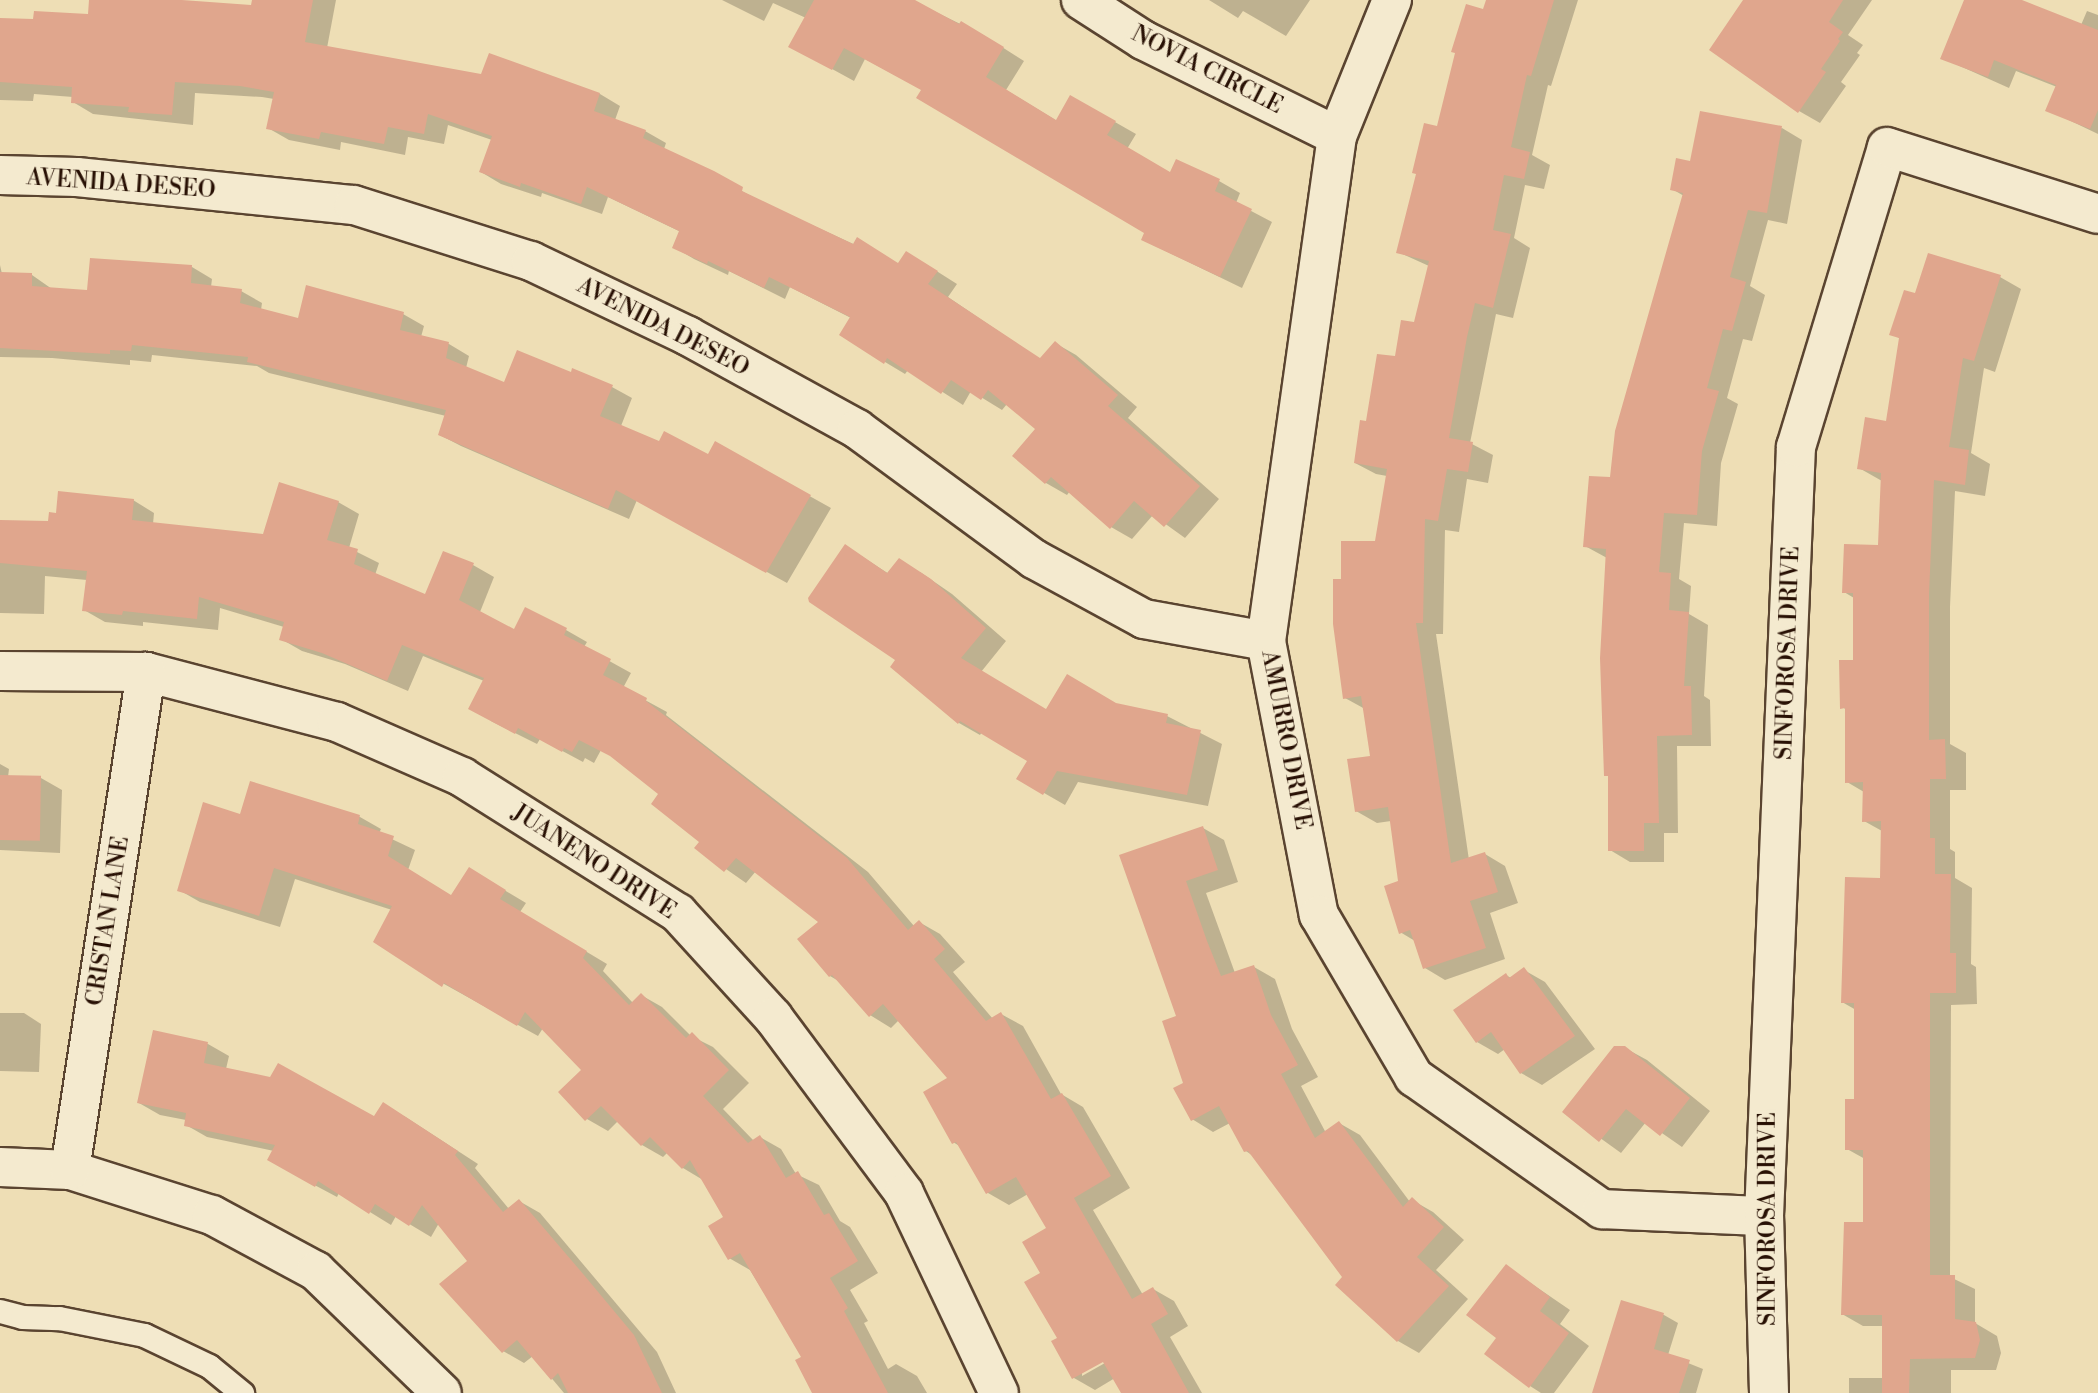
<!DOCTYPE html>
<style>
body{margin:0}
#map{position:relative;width:2098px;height:1393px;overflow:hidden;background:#eedeb5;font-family:"Libre Bodoni",serif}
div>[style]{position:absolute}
.shadow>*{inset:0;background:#0003}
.building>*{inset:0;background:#e0a68d;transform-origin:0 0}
.roads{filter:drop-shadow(2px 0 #5a4430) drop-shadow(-2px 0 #5a4430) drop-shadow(0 2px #5a4430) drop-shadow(0 -2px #5a4430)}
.lane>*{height:23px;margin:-11.5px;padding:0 11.5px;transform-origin:11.5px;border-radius:11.5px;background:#f4eacf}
.street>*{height:38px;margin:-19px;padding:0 19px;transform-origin:19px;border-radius:19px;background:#f4eacf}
span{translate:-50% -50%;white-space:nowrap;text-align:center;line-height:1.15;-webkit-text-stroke:5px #f4eacf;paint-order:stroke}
.street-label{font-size:23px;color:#281004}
</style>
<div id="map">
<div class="shadow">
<div style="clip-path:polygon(90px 0,152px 0,253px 7px,254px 0,336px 0,327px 48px,482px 76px,490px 56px,600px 94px,620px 106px,615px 120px,645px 131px,666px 143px,664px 149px,762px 202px,899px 265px,927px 265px,957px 284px,948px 297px,1041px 360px,1055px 343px,1076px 355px,1137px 407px,1128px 418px,1219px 499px,1185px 538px,1153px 515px,1132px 539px,1111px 527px,1070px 491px,1067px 495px,1046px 483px,1014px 456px,1037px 429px,1007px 404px,1002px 410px,971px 391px,963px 405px,908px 370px,905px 374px,885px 362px,851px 318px,790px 287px,785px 299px,729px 271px,728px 275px,694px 259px,674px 247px,681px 232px,608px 197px,602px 214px,542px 193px,541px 197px,501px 184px,481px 172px,492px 140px,448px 125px,444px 144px,408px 137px,405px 155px,341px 142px,340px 150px,289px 140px,268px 128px,274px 99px,262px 97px,195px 93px,193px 125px,93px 114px,73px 102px,73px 97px,34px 94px,33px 101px,0 100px,0 20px,35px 21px,89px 16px)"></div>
<div style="clip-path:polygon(722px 0,911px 0,983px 35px,1024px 61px,1006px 90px,1057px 121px,1071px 97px,1136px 134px,1127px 149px,1171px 174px,1177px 161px,1219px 181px,1240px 193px,1236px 203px,1272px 222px,1242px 288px,1143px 240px,1146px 233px,923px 90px,865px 59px,854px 81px,812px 58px,806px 18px,773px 3px,764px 21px)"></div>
<div style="clip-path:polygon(1209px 0,1310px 0,1286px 36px,1243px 11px,1238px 18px)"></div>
<div style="clip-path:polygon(1488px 0,1578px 0,1551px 86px,1548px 85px,1532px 155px,1550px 165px,1544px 189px,1525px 185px,1514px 238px,1530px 248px,1513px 318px,1496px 314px,1470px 443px,1493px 455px,1488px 483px,1467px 479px,1459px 532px,1445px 530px,1443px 634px,1436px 634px,1469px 860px,1485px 854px,1505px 866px,1518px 903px,1490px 913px,1505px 959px,1445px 980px,1425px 968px,1415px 941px,1400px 932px,1400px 882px,1391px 821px,1377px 823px,1356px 811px,1372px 758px,1365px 709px,1345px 698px,1343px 581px,1377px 543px,1387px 476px,1376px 474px,1355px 463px,1367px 423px,1415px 324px,1429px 266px,1398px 252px,1438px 128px)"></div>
<div style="clip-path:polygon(1746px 0,1872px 0,1848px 35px,1863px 45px,1857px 53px,1860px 55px,1841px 82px,1846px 86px,1820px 123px,1799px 111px)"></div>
<div style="clip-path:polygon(1965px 0,2018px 0,2081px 25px,2087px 11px,2098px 15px,2098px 134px,2048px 110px,2057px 87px,2016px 71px,2009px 88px,1942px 58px)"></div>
<div style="clip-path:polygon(1782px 128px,1802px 140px,1787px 224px,1768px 220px,1750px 286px,1765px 295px,1752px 341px,1743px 339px,1727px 398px,1738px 404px,1721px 463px,1717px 526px,1684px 523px,1679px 579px,1691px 586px,1689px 614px,1708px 625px,1704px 696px,1710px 700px,1711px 746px,1677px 746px,1678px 833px,1664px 833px,1664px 862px,1630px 862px,1610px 850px,1610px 777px,1606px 775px,1607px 558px,1585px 546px,1612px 479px,1684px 196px,1672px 189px,1692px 163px)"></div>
<div style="clip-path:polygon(0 265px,2px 274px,32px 275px,52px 289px,89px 292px,192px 267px,212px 279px,211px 287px,241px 291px,262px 303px,261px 310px,299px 320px,403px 314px,424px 326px,421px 337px,449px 344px,469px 356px,466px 368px,505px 384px,572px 375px,612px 387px,632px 398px,621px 426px,660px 443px,709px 456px,716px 444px,831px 508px,787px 583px,637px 500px,629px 519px,461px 446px,440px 435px,446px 416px,269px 373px,257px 366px,152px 355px,151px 362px,130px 360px,130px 365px,52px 358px,0 357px)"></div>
<div style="clip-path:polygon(2000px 277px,2021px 289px,1995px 372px,1984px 368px,1971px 453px,1990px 464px,1985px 496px,1955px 491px,1950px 607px,1950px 744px,1966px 753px,1966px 790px,1950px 790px,1950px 849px,1955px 852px,1955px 878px,1972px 888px,1971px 964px,1976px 967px,1977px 1004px,1951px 1005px,1950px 1277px,1975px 1289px,1975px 1323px,1997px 1336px,2001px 1353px,1996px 1370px,1951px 1370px,1951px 1393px,1849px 1393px,1849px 1378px,1883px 1378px,1883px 1326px,1863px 1326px,1842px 1314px,1865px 1224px,1865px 1159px,1847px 1149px,1856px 1101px,1856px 1010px,1842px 1002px,1881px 879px,1882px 831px,1864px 821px,1864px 792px,1847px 782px,1847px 710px,1842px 707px,1855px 661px,1854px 598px,1844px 592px,1880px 547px,1882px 481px,1859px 468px,1887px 423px,1901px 339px,1892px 334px,1917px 296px)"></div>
<div style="clip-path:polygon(evenodd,133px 500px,154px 513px,153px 524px,264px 536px,338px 502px,359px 514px,349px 548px,379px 563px,375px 575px,426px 596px,473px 565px,494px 577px,480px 612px,514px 631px,566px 630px,587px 642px,584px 647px,631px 673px,623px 688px,667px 712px,666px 715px,868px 872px,914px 926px,919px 922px,940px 934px,965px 962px,953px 972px,993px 1019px,1001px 1014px,1023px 1026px,1061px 1094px,1083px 1107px,1130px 1188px,1093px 1210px,1143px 1295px,1153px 1289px,1174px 1301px,1188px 1326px,1170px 1337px,1202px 1393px,1123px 1393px,1115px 1378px,1095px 1390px,1074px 1378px,1059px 1339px,1042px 1273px,1048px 1228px,1028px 1194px,1009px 1205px,988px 1193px,961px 1147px,953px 1142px,950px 1078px,899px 1020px,891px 1028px,870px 1015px,842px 983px,830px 976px,821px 922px,756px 871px,746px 883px,696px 848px,702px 841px,660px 794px,615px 758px,601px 750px,594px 763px,585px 758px,583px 762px,540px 739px,537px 744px,491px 721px,484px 681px,423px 656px,408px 691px,345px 664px,302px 651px,281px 639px,284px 627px,220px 608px,218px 630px,143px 622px,143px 626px,105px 622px,84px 610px,87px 580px,45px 576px,44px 614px,0 613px,0 522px,50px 523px,133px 500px,1110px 1356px,1112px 1359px,1082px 1376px,1082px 1372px,1110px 1356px)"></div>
<div style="clip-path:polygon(846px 546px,889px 574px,920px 572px,952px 594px,1006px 641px,981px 672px,1047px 711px,1116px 705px,1167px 716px,1222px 744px,1208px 806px,1078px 782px,1065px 805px,1018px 778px,1029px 760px,982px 732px,980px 735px,959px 723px,892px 666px,898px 660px)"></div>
<div style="clip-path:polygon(0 764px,9px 769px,8px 777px,41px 778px,62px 790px,60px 853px,0 850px)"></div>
<div style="clip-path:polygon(252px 783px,360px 817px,381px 829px,379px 833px,415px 850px,408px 870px,452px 897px,469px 869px,526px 903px,520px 912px,607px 964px,603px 971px,633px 1003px,641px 995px,662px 1007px,691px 1036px,713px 1047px,749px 1083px,723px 1109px,754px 1141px,760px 1137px,781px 1149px,796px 1174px,819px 1185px,840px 1221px,850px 1227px,878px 1273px,850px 1290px,868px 1321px,864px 1323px,888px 1369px,896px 1364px,917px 1376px,927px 1393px,815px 1393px,804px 1358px,750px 1270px,729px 1258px,726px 1218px,703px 1180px,683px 1168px,668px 1152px,663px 1157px,642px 1145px,618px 1121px,608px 1131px,587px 1119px,584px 1070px,543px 1028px,538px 1036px,417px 969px,392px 910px,295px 879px,280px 927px,200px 902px,179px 890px,241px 816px)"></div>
<div style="clip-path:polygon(1203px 828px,1224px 840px,1238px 882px,1206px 893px,1235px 973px,1254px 967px,1275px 979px,1292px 1029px,1318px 1077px,1301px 1086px,1326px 1133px,1339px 1123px,1360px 1135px,1410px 1202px,1412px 1200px,1433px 1212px,1464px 1240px,1436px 1270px,1468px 1299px,1419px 1353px,1398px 1341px,1338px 1285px,1345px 1277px,1253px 1156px,1246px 1151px,1230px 1123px,1213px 1132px,1192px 1119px,1185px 1084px,1178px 1017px,1121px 856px)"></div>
<div style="clip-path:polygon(1524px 970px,1545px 982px,1595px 1049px,1542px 1085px,1521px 1073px,1505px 1049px,1498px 1054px,1477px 1042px,1506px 975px,1511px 978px)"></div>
<div style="clip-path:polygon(0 1013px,24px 1013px,41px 1024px,39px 1072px,0 1071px)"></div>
<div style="clip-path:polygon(154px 1032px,208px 1044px,229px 1056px,226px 1069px,374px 1119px,404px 1116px,478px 1164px,475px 1168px,509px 1209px,519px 1201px,540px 1213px,657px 1352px,676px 1393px,564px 1393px,533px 1356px,524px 1363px,503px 1351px,470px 1261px,439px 1223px,431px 1237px,396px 1216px,391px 1225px,339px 1193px,337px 1197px,290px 1172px,274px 1151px,207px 1137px,186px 1125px,186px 1120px,160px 1115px,139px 1103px)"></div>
<div style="clip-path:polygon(1625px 1048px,1647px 1060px,1710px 1111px,1682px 1147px,1646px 1122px,1621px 1153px,1564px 1112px)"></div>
<div style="clip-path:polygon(1506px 1266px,1570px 1310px,1560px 1324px,1589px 1346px,1554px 1393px,1541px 1393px,1530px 1386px,1498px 1338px)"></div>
<div style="clip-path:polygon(1623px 1302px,1664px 1315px,1678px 1323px,1668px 1355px,1703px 1369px,1696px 1393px,1603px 1393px)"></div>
</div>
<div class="building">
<div style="clip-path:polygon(89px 0,182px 0,251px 5px,252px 0,313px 0,305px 42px,481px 74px,489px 53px,600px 93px,594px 111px,646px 130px,643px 138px,714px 171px,743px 187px,742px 191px,853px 244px,857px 237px,898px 263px,906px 251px,938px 271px,928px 284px,1040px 358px,1055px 341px,1118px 395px,1108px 406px,1200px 486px,1164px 527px,1134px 501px,1110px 529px,1051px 477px,1045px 484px,1012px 456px,1035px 429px,988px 390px,981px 400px,951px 380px,941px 394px,887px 358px,884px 364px,839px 335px,850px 317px,769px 277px,764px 288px,708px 261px,707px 264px,672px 248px,679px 231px,587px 187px,581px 204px,521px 183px,520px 187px,479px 172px,492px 136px,428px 114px,424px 134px,388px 127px,384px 144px,321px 132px,319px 139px,266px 129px,274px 92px,240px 86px,175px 82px,172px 115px,128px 112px,129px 107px,71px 103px,72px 87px,0 82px,0 18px,33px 19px,34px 11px,88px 14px)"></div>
<div style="clip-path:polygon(814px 0,915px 0,959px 24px,961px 21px,1004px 47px,986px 77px,1056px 120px,1070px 95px,1116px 121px,1107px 135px,1170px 172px,1176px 159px,1220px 179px,1215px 191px,1252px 209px,1220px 277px,1141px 240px,1144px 233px,916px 98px,921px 90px,844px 48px,832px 70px,788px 47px)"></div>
<div style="clip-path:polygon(1486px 0,1554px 0,1531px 76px,1527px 75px,1511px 147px,1530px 152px,1524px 179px,1504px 175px,1493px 230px,1511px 234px,1493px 308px,1475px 303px,1467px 337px,1449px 438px,1473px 442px,1468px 472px,1447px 469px,1438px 521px,1425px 519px,1423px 623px,1416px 623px,1451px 863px,1485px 852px,1498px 892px,1470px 901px,1486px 948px,1423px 969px,1410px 930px,1399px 934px,1384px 886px,1398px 881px,1388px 807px,1355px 812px,1347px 759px,1370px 756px,1361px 696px,1343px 699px,1333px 624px,1333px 579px,1341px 579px,1341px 541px,1375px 541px,1387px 469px,1354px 463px,1360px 420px,1366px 421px,1377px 354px,1395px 356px,1401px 320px,1414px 322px,1429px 261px,1396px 253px,1416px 174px,1412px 173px,1424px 123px,1437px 126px,1455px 53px,1451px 52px,1466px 4px,1483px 9px)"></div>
<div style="clip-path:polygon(1743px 0,1843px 0,1829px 22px,1843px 32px,1838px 39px,1840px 41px,1821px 69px,1826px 72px,1798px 113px,1709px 50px)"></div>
<div style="clip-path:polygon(1964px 0,2022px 0,2098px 30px,2098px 110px,2090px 129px,2045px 111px,2056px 85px,1994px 60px,1988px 77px,1940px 59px)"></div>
<div style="clip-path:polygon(1700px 111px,1782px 126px,1767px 213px,1748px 210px,1730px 277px,1746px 282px,1732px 331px,1723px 329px,1707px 388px,1719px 391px,1702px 451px,1697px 515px,1664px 513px,1659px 572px,1671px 573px,1669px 610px,1689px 612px,1684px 686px,1691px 686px,1692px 735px,1657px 736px,1659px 823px,1644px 823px,1644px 851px,1608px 851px,1608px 776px,1604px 776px,1600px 658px,1606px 549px,1583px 547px,1589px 476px,1610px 477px,1615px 431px,1683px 193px,1670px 190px,1676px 158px,1690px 161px)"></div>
<div style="clip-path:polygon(1928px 253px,2001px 275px,1974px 361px,1963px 358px,1949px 447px,1969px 450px,1965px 485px,1934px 480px,1929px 594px,1929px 740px,1945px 739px,1946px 779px,1930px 779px,1930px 838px,1935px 838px,1935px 874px,1951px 874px,1950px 953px,1956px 953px,1956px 993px,1930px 993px,1930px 1275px,1955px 1275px,1955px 1319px,1976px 1322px,1980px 1340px,1975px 1358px,1910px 1359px,1909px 1393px,1882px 1393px,1882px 1315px,1841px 1315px,1844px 1222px,1863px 1222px,1863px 1150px,1845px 1150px,1845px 1099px,1854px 1099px,1854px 1003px,1841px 1003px,1845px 877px,1880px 878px,1881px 821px,1862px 822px,1863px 782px,1845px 783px,1845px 708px,1840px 709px,1839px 660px,1853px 660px,1853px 593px,1842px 593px,1844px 544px,1878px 545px,1881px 473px,1857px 469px,1865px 417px,1886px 421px,1899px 338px,1889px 335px,1904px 290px,1915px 293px)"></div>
<div style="clip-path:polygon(90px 258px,192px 265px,191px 283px,242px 289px,240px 303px,298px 318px,306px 285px,404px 312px,400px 330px,449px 342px,446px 358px,504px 382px,517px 350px,571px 372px,572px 368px,613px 385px,600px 416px,659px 441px,664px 431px,708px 454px,715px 441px,811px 495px,766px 573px,616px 490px,608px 509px,438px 435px,446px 410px,247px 362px,248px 357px,132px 345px,131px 351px,110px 350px,110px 354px,0 348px,0 272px,32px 273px,32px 286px,87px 290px)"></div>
<div style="clip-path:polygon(279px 482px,339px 501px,327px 540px,358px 549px,354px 564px,425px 594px,443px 551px,474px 563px,459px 600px,514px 629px,525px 607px,567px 628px,564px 635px,611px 659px,603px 675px,647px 698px,646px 701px,847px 858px,908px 930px,919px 920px,945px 949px,934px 959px,986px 1021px,1001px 1012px,1051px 1099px,1062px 1093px,1111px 1176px,1074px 1198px,1132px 1299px,1153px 1287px,1168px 1314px,1151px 1324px,1189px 1393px,1121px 1393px,1103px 1362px,1072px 1379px,1051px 1341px,1057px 1338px,1024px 1282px,1040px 1273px,1022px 1242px,1046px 1228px,1016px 1177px,986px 1194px,956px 1142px,952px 1144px,923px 1092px,947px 1078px,883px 1004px,869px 1017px,832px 975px,829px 977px,797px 939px,818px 922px,736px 858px,724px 872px,694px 848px,699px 842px,651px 804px,658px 794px,610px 756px,579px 740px,572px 752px,564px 748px,562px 752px,518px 728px,515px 734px,468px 709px,484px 678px,402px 645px,387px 681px,322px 653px,279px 640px,284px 622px,199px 597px,197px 619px,123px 611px,122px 615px,82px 611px,87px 571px,0 563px,0 520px,48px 521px,49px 512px,56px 513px,58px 491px,134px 499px,132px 520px,263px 534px)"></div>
<div style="clip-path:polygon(845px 544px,887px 573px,899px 558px,931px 579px,986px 628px,961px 658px,1046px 709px,1067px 674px,1116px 703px,1168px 714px,1166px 723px,1201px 730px,1187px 795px,1057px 771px,1043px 795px,1016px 779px,1027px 761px,960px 721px,958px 724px,890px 667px,895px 660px,809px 602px,808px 598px)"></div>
<div style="left:0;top:775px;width:41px;height:65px;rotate:1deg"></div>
<div style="clip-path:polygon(250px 781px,360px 815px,358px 824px,394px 836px,388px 856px,451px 895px,469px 867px,506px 890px,500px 899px,587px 951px,583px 958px,629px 1005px,641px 993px,686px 1038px,692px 1032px,729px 1070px,703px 1096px,748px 1143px,760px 1135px,786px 1178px,798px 1171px,824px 1215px,829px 1213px,858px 1261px,830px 1278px,848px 1308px,844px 1311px,888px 1393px,812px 1393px,795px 1360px,801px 1357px,740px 1253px,728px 1260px,708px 1226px,723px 1217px,690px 1160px,682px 1169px,650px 1137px,641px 1146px,601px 1106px,585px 1121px,558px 1092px,581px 1070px,525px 1012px,517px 1026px,444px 983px,442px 987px,373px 942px,392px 906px,274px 868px,259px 916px,177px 891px,203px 802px,240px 814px)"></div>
<div style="clip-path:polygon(1203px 826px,1218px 870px,1186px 881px,1207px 941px,1221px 976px,1254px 965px,1271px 1015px,1298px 1065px,1281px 1074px,1315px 1138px,1339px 1121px,1403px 1207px,1412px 1197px,1444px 1227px,1417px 1257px,1449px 1286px,1397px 1342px,1335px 1285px,1342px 1277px,1248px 1151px,1244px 1152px,1219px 1106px,1191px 1121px,1173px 1088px,1183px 1083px,1162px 1021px,1176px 1016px,1119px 855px)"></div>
<div style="clip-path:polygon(1524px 967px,1575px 1036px,1520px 1074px,1491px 1032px,1476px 1043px,1453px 1010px,1506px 973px,1509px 978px)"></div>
<div style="clip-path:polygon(153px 1030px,208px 1042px,204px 1063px,270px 1077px,278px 1063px,374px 1116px,383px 1102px,458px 1151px,455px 1155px,503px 1212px,519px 1199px,584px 1275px,634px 1335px,662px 1393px,568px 1393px,558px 1373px,551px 1380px,517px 1340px,502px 1353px,439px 1284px,467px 1261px,422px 1205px,409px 1226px,375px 1204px,369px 1214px,318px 1181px,315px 1187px,267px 1160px,275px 1145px,184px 1126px,186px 1113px,137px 1103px)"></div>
<div style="clip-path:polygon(1614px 1046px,1625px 1046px,1690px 1098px,1660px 1136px,1626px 1109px,1599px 1142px,1562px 1112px)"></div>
<div style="clip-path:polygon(1506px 1264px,1550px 1297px,1540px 1311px,1569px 1333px,1529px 1388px,1484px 1354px,1496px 1338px,1466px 1315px)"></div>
<div style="clip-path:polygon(1621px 1300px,1664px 1313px,1654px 1349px,1690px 1360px,1679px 1393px,1592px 1393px)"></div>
</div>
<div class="roads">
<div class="lane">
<div style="left:0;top:1311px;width:23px;rotate:15deg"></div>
<div style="left:22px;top:1317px;width:37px;rotate:2deg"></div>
<div style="left:59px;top:1318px;width:87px;rotate:11.3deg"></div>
<div style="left:144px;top:1335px;width:72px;rotate:25.5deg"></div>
<div style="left:209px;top:1366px;width:43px;rotate:39.3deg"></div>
</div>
<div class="street">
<div style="left:1081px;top:0;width:74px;rotate:32.8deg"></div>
<div style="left:1143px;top:40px;width:216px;rotate:26.3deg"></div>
<div style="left:1392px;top:0;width:147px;rotate:112deg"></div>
<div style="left:1337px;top:136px;width:510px;rotate:98deg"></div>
<div style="left:1266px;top:641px;width:279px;rotate:79.1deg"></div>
<div style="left:1319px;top:915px;width:188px;rotate:59.6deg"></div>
<div style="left:1414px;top:1077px;width:230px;rotate:35.1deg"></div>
<div style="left:1602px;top:1209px;width:162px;rotate:2.5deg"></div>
<div style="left:0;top:175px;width:77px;rotate:1.5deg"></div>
<div style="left:77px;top:177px;width:278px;rotate:5.8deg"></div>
<div style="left:354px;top:205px;width:186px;rotate:17.6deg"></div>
<div style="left:531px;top:261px;width:174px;rotate:25.5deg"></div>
<div style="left:688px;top:336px;width:193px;rotate:28.8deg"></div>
<div style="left:857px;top:429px;width:220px;rotate:36.3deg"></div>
<div style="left:1034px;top:559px;width:125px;rotate:28.6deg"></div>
<div style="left:1144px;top:619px;width:124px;rotate:10.2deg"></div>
<div style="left:0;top:671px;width:146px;rotate:0.4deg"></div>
<div style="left:146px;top:672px;width:197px;rotate:14.7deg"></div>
<div style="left:337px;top:722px;width:137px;rotate:23.7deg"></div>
<div style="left:462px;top:777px;width:255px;rotate:32.2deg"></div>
<div style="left:678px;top:913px;width:141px;rotate:47.6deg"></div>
<div style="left:773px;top:1017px;width:219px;rotate:53.3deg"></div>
<div style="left:904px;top:1193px;width:221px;rotate:64.6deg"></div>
<div style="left:0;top:1167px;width:70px;rotate:2.5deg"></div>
<div style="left:70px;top:1170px;width:149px;rotate:17.6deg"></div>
<div style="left:212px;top:1215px;width:118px;rotate:28.3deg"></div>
<div style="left:316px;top:1271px;width:175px;rotate:44.1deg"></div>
<div style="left:70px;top:1170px;width:504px;rotate:-81.32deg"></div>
<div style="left:1769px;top:1393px;width:177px;rotate:-91.6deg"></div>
<div style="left:1764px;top:1216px;width:770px;rotate:-87.62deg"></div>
<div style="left:1796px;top:447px;width:313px;rotate:-73.1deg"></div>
<div style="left:1887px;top:147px;width:221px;rotate:17.6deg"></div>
</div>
</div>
<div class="street-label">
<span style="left:1207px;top:70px;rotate:27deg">NOVIA CIRCLE</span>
<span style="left:121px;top:184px;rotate:4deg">AVENIDA DESEO</span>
<span style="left:663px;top:327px;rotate:27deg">AVENIDA DESEO</span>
<span style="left:1788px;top:653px;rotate:-88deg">SINFOROSA DRIVE</span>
<span style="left:1286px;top:740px;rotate:79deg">AMURRO DRIVE</span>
<span style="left:594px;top:862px;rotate:33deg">JUANENO DRIVE</span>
<span style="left:108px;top:921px;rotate:-81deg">CRISTAN LANE</span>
<span style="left:1768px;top:1219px;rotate:-90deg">SINFOROSA DRIVE</span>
</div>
</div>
